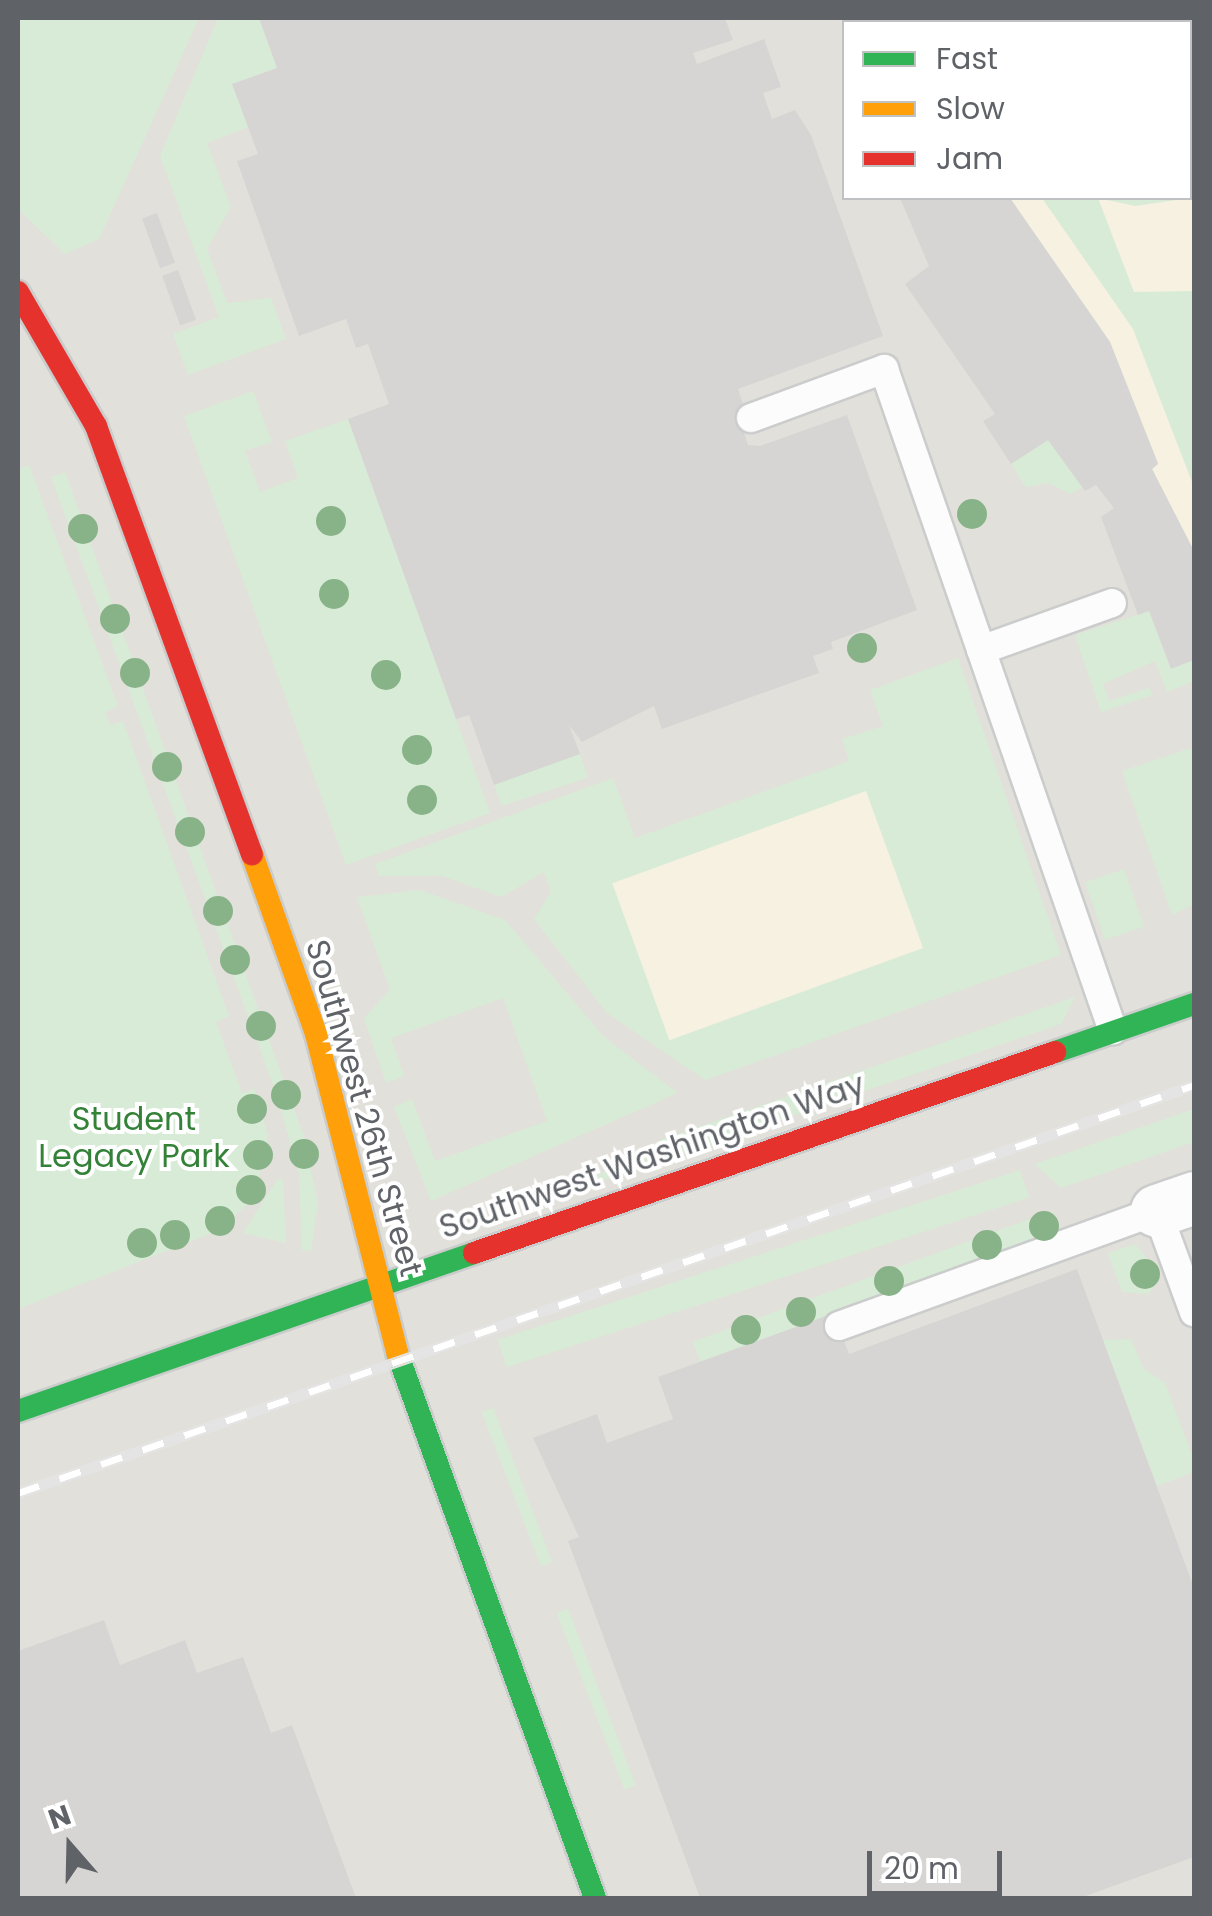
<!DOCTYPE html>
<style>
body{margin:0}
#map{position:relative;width:1212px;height:1916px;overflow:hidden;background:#efeeea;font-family:Poppins,sans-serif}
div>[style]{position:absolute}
.education>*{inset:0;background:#e2e0da}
.green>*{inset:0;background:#d8ebd6;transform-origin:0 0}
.sand>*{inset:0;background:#f6f1e1;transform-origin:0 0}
.building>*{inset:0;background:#d6d5d3;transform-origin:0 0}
.roads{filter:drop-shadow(2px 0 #cbcccc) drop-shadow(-2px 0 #cbcccc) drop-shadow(0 2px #cbcccc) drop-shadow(0 -2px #cbcccc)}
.lane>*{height:28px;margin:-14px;padding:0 14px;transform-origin:14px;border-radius:14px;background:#fdfcfc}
.street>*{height:52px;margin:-26px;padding:0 26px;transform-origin:26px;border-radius:26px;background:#fdfcfc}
.fast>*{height:22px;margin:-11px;padding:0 11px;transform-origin:11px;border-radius:11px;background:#30b455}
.slow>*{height:22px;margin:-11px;padding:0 11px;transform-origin:11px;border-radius:11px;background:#ff9f0a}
.jam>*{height:22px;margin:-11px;padding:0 11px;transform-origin:11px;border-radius:11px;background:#e5322d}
.rail>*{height:11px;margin-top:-5.5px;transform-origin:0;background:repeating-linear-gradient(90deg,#fff 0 22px,#e4e4e4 0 44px);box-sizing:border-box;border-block:2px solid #e4e4e4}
.trees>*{width:30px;height:30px;margin:-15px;border-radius:50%;background:#88b388}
span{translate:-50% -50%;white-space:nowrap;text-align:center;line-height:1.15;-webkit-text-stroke:8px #fff;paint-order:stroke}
.street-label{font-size:32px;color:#5f6368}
.park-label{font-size:32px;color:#348238}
.frame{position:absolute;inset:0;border:20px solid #5f6368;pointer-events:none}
.legend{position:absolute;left:842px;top:20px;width:350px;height:180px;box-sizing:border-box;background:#fff;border:2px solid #bfc1c3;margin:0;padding:12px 18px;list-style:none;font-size:30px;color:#5f6368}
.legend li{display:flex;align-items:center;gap:20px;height:50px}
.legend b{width:50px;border:2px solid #bfc1c3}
.north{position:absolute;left:20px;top:1796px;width:100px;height:100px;-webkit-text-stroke:8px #fff;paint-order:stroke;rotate:340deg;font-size:28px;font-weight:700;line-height:40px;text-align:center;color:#5f6368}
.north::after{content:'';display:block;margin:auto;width:35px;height:45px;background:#5f6368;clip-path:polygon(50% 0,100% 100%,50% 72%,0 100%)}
.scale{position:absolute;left:867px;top:1851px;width:135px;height:45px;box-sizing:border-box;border:5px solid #5f6368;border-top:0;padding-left:12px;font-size:30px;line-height:35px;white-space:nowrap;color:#5f6368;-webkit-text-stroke:8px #fff;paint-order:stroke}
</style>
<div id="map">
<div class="education">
<div style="clip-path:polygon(evenodd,18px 18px,1194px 18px,1194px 1898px,18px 1898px,18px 18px,844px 22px,1190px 22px,1190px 198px,844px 198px,844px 22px)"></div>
</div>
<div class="green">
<div style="clip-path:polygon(18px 18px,199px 18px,99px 239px,65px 254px,18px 209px)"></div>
<div style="clip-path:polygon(218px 18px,259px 18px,277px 68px,233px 84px,248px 127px,207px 143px,231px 207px,207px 249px,227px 303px,271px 298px,286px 339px,188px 375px,173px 334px,219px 317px,160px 156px)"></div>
<div style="clip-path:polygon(950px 18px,1194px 18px,1194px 551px,1152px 469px,1158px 463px,1110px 342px,1010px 198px,1190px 198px,1190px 22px)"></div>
<div style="clip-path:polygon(253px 391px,272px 442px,245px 451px,260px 492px,298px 478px,285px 441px,348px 419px,490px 813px,346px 865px,184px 416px)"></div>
<div style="clip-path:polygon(1048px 440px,1082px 487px,1071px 494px,1048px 483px,1026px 487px,1011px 464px)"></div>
<div style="clip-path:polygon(29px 465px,118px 706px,105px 712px,110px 725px,123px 721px,229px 1016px,216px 1022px,242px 1093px,255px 1089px,268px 1135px,254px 1199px,215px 1232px,18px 1309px,18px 469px)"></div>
<div style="clip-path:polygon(65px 472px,303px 1134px,318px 1203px,311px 1251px,302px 1250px,299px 1174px,276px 1093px,51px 477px)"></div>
<div style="clip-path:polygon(1149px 611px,1171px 668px,1194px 660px,1194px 681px,1167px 692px,1155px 661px,1103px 684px,1109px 701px,1149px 688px,1153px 695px,1101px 712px,1075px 635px)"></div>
<div style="clip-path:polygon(958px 658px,1061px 955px,705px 1080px,607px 1013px,534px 919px,551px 892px,544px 872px,501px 897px,442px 876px,379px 876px,375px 864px,613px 778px,635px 838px,849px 761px,842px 739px,883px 726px,870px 690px)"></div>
<div style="clip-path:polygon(1194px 747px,1194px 904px,1172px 915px,1122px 771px)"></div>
<div style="left:580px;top:754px;width:25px;height:91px;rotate:72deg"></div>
<div style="left:1124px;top:869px;width:61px;height:41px;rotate:71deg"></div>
<div style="clip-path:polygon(420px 890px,505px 920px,604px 1037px,678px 1093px,431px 1201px,394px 1107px,412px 1099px,435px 1161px,547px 1121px,503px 998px,391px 1038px,404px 1076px,386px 1083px,364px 1018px,390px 990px,357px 897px)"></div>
<div style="clip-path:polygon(1075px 997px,1061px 1024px,561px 1195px,663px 1139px)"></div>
<div style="clip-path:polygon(1194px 1109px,1194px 1142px,1061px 1188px,1035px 1164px)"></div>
<div style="left:1020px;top:1170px;width:29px;height:549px;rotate:72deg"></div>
<div style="clip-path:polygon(283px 1179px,286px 1243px,243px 1233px,277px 1180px)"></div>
<div style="left:1052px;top:1211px;width:23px;height:382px;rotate:70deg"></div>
<div style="clip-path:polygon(1135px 1244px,1160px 1275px,1149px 1294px,1122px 1292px,1108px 1253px)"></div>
<div style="clip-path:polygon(1131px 1339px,1143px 1368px,1165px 1383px,1192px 1455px,1194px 1472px,1157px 1486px,1103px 1340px)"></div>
<div style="left:493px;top:1408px;width:165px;height:12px;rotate:69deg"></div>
<div style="left:568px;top:1609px;width:189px;height:12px;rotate:69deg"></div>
</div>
<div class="sand">
<div style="clip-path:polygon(1194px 184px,1194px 291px,1134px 292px,1098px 198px,1135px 206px,1190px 198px)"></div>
<div style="clip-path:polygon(1010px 198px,1042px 198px,1133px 329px,1194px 487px,1194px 551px,1152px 469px,1158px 463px,1110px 342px)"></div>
<div style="left:866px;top:791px;width:167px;height:270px;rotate:70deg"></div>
</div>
<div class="building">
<div style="clip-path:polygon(259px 18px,725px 18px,733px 40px,693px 53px,697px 64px,764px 39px,781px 87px,763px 93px,772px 119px,795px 110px,811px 135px,883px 336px,738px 389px,745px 410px,737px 413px,748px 445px,760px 446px,847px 415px,917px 610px,831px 642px,833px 649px,813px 656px,819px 673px,662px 729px,654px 706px,582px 742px,569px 725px,580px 754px,494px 785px,469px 715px,456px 719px,348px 419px,389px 404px,368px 344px,356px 348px,346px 319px,299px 336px,237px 161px,258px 154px,232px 84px,277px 68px)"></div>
<div style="clip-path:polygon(836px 18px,950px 18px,948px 22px)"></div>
<div style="clip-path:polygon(900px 198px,1010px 198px,1110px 342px,1158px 464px,1152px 469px,1194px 551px,1194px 660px,1171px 669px,1149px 611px,1138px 615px,1101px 517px,1114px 508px,1096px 485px,1085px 491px,1048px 440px,1011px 464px,983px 421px,995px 414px,905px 284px,929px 266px)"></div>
<div style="left:157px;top:213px;width:53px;height:16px;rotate:70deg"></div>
<div style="left:178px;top:270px;width:53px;height:17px;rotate:70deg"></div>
<div style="clip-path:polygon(1077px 1269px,1194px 1588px,1194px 1857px,1080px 1898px,700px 1898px,568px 1541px,579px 1537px,533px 1438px,597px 1414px,607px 1443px,673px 1419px,658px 1377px,834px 1313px,849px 1354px)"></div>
<div style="clip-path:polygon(104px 1620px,120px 1665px,185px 1640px,197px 1673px,243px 1657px,271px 1733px,292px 1725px,356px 1898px,18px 1898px,18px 1651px)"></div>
</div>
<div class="roads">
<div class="lane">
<div style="left:751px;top:418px;width:142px;rotate:-20.2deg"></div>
<div style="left:884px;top:369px;width:700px;rotate:70.92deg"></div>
<div style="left:981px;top:650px;width:139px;rotate:-19.7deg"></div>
<div style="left:839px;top:1326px;width:338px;rotate:-19.9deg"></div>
<div style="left:1157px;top:1211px;width:108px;rotate:69.9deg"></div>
</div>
<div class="street">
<div style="left:1157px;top:1211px;width:39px;rotate:-19deg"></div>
</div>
<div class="fast">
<div style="left:1055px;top:1052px;width:147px;rotate:-19.1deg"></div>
<div style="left:398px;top:1355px;width:578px;rotate:70.06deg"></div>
<div style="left:18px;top:1411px;width:483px;rotate:-19.1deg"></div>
</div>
<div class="slow">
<div style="left:252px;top:854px;width:191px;rotate:70.4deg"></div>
<div style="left:316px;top:1034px;width:331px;rotate:75.7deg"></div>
</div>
<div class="jam">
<div style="left:18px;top:292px;width:155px;rotate:59.8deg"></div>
<div style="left:96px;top:426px;width:456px;rotate:70deg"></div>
<div style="left:474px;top:1253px;width:615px;rotate:-19.08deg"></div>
</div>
</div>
<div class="rail">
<div style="left:18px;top:1493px;width:1245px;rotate:-19.13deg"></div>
</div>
<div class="trees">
<div style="left:972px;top:514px"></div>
<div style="left:331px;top:521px"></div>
<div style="left:83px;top:529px"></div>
<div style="left:334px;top:594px"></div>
<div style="left:115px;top:619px"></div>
<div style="left:862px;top:648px"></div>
<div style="left:135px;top:673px"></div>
<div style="left:386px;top:675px"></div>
<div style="left:417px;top:750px"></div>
<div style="left:167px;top:767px"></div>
<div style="left:422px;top:800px"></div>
<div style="left:190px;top:832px"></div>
<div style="left:218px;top:911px"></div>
<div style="left:235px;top:960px"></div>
<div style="left:261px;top:1026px"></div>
<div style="left:286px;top:1095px"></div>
<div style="left:252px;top:1109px"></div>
<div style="left:304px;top:1154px"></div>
<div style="left:258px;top:1155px"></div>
<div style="left:251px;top:1190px"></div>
<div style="left:220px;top:1221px"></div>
<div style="left:1044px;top:1226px"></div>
<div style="left:175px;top:1235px"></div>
<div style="left:142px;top:1243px"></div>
<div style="left:987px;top:1245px"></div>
<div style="left:1145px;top:1274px"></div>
<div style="left:889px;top:1281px"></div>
<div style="left:801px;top:1312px"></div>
<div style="left:746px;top:1330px"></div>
</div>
<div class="street-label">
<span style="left:364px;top:1108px;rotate:74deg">Southwest 26th Street</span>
<span style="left:652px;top:1156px;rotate:-19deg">Southwest Washington Way</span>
</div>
<div class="park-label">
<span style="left:134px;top:1138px">Student<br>Legacy Park</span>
</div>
<div class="frame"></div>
<ul class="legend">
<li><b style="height:12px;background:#30b455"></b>Fast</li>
<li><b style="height:12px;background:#ff9f0a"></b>Slow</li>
<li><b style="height:12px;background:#e5322d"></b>Jam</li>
</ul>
<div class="north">N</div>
<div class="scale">20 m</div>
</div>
